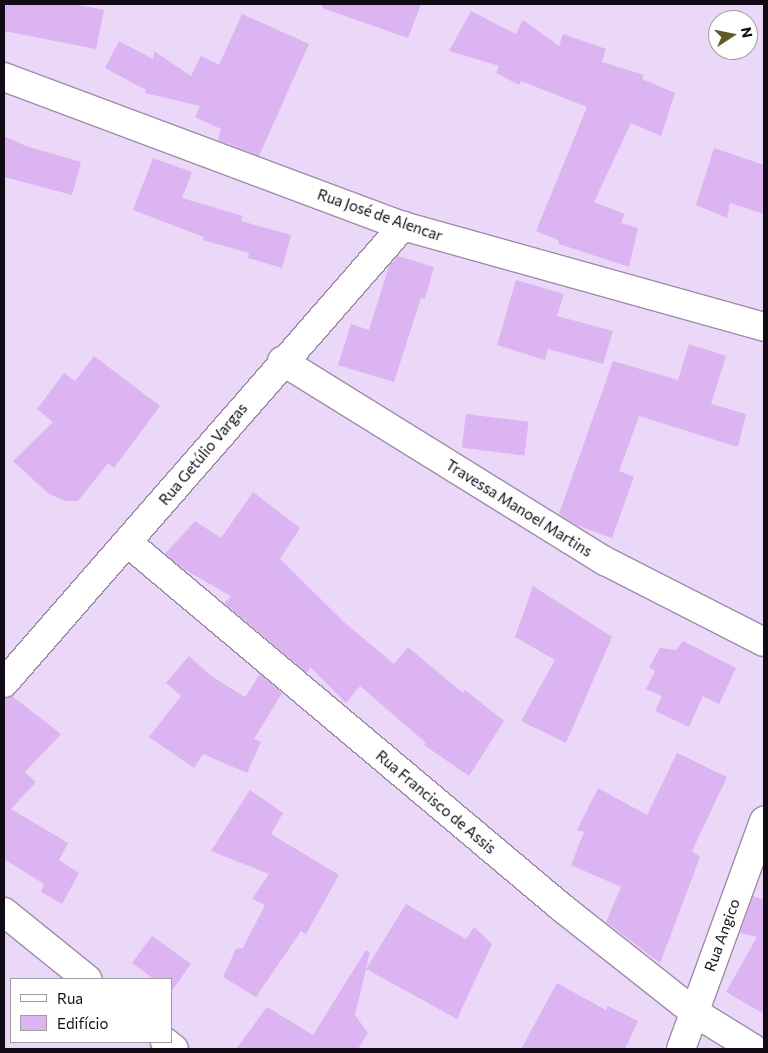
<!DOCTYPE html>
<meta charset="utf-8">
<style>
body{margin:0}
#map{position:relative;width:768px;height:1053px;overflow:hidden;background:#ebd7f7;font-family:Commissioner,sans-serif}
div>[style]{position:absolute}
.building>*{inset:0;background:#dcb4f1;transform-origin:0 0}
.roads{filter:drop-shadow(1px 0 #9f8caa) drop-shadow(-1px 0 #9f8caa) drop-shadow(0 1px #9f8caa) drop-shadow(0 -1px #9f8caa)}
.minor>*{height:28px;margin:-14px;padding:0 14px;transform-origin:14px;border-radius:14px;background:#fff}
span{translate:-50% -50%;white-space:nowrap;text-align:center;line-height:1.15;-webkit-text-stroke:4.5px #fff;paint-order:stroke}
.street-label{font-size:15px;color:#120b16}
.frame{position:absolute;inset:0;border:5px solid #120b16;pointer-events:none}
.legend{position:absolute;left:10px;top:978px;width:162px;height:65px;box-sizing:border-box;background:#fff;border:1px solid #a09da2;margin:0;padding:6px 9px;list-style:none;font-size:15px;color:#120b16}
.legend li{display:flex;align-items:center;gap:10px;height:25px}
.legend b{width:25px;border:1px solid #a09da2}
.north{position:absolute;left:708px;top:10px;width:50px;height:50px;box-sizing:border-box;background:#fff;border:1px solid #a09da2;border-radius:50%;rotate:79deg;font-size:14px;font-weight:700;line-height:20px;text-align:center;color:#120b16}
.north::after{content:'';display:block;margin:auto;width:18px;height:22px;background:#5f5a26;clip-path:polygon(50% 0,100% 100%,50% 72%,0 100%)}
</style>
<div id="map">
<div class="building">
<div style="clip-path:polygon(4px 4px,74px 4px,104px 10px,96px 49px,4px 31px)"></div>
<div style="clip-path:polygon(322px 4px,421px 4px,408px 38px,322px 8px)"></div>
<div style="clip-path:polygon(471px 11px,516px 34px,523px 20px,559px 46px,563px 34px,606px 49px,602px 62px,644px 75px,642px 79px,675px 93px,661px 136px,631px 123px,594px 202px,625px 214px,621px 223px,638px 228px,629px 267px,559px 244px,558px 240px,536px 231px,587px 107px,521px 81px,519px 85px,496px 73px,499px 66px,449px 51px)"></div>
<div style="clip-path:polygon(242px 14px,309px 44px,259px 156px,218px 140px,221px 129px,195px 117px,200px 106px,145px 93px,146px 90px,105px 68px,119px 41px,153px 59px,154px 51px,191px 76px,201px 56px,219px 65px)"></div>
<div style="clip-path:polygon(4px 136px,26px 146px,81px 162px,72px 195px,4px 177px)"></div>
<div style="clip-path:polygon(714px 148px,764px 165px,764px 214px,730px 203px,727px 218px,696px 205px)"></div>
<div style="clip-path:polygon(153px 158px,192px 172px,182px 198px,243px 216px,241px 221px,291px 235px,282px 268px,248px 258px,249px 253px,203px 240px,204px 237px,133px 210px)"></div>
<div style="clip-path:polygon(398px 256px,434px 267px,425px 299px,421px 298px,394px 382px,338px 365px,351px 324px,369px 330px,389px 266px)"></div>
<div style="clip-path:polygon(516px 280px,564px 294px,557px 316px,613px 331px,603px 364px,548px 349px,545px 360px,497px 345px)"></div>
<div style="clip-path:polygon(689px 344px,726px 356px,711px 404px,746px 414px,738px 447px,639px 416px,619px 471px,634px 477px,612px 538px,576px 525px,559px 514px,613px 361px,678px 380px)"></div>
<div style="clip-path:polygon(94px 356px,160px 406px,114px 468px,108px 463px,78px 501px,66px 501px,49px 494px,13px 461px,53px 422px,37px 409px,64px 373px,75px 381px)"></div>
<div style="left:466px;top:414px;width:63px;height:34px;rotate:7deg"></div>
<div style="clip-path:polygon(253px 492px,300px 528px,280px 559px,346px 624px,394px 664px,408px 647px,463px 693px,465px 690px,504px 721px,469px 776px,424px 745px,426px 743px,360px 686px,346px 703px,310px 667px,307px 673px,224px 603px,231px 596px,182px 568px,165px 554px,195px 521px,221px 538px)"></div>
<div style="clip-path:polygon(533px 586px,612px 637px,566px 743px,521px 721px,555px 660px,515px 637px)"></div>
<div style="clip-path:polygon(683px 641px,736px 668px,719px 704px,703px 696px,689px 727px,655px 711px,662px 696px,646px 689px,655px 671px,649px 667px,660px 648px,676px 650px)"></div>
<div style="clip-path:polygon(189px 656px,211px 676px,245px 697px,260px 674px,282px 693px,254px 739px,261px 742px,247px 773px,203px 754px,194px 768px,149px 737px,181px 696px,166px 683px)"></div>
<div style="clip-path:polygon(12px 696px,61px 734px,25px 772px,36px 782px,11px 809px,68px 843px,59px 860px,79px 873px,62px 904px,41px 892px,44px 884px,4px 859px,4px 698px)"></div>
<div style="clip-path:polygon(677px 753px,727px 777px,692px 851px,700px 857px,660px 963px,606px 922px,621px 887px,571px 865px,584px 832px,577px 830px,598px 788px,647px 815px)"></div>
<div style="clip-path:polygon(250px 790px,283px 813px,271px 834px,339px 875px,306px 934px,301px 931px,256px 997px,223px 977px,236px 949px,243px 948px,265px 905px,252px 899px,269px 874px,211px 851px)"></div>
<div style="clip-path:polygon(753px 896px,764px 900px,764px 1014px,726px 992px,757px 937px,740px 933px)"></div>
<div style="clip-path:polygon(406px 904px,466px 939px,474px 927px,492px 944px,457px 1019px,366px 969px)"></div>
<div style="clip-path:polygon(152px 936px,191px 964px,171px 992px,171px 979px,154px 979px,132px 963px)"></div>
<div style="clip-path:polygon(366px 950px,370px 952px,355px 1015px,368px 1033px,358px 1049px,236px 1049px,267px 1007px,313px 1035px)"></div>
<div style="clip-path:polygon(557px 983px,606px 1010px,608px 1006px,638px 1021px,625px 1049px,521px 1049px)"></div>
</div>
<div class="roads">
<div class="minor">
<div style="left:4px;top:77px;width:426px;rotate:20.5deg"></div>
<div style="left:403px;top:226px;width:375px;rotate:15.6deg"></div>
<div style="left:282px;top:361px;width:380px;rotate:31.8deg"></div>
<div style="left:605px;top:561px;width:178px;rotate:27deg"></div>
<div style="left:127px;top:542px;width:567px;rotate:40.06deg"></div>
<div style="left:561px;top:907px;width:169px;rotate:38.3deg"></div>
<div style="left:694px;top:1012px;width:70px;rotate:31.7deg"></div>
<div style="left:4px;top:683px;width:607px;rotate:-48.88deg"></div>
<div style="left:4px;top:912px;width:107px;rotate:38.9deg"></div>
<div style="left:165px;top:1042px;width:11px;rotate:38deg"></div>
<div style="left:681px;top:1049px;width:243px;rotate:-70deg"></div>
</div>
</div>
<div class="street-label">
<span style="left:380px;top:215px;rotate:19deg">Rua José de Alencar</span>
<span style="left:203px;top:454px;rotate:-50deg">Rua Getúlio Vargas</span>
<span style="left:519px;top:508px;rotate:32deg">Travessa Manoel Martins</span>
<span style="left:436px;top:802px;rotate:40deg">Rua Francisco de Assis</span>
<span style="left:722px;top:935px;rotate:-70deg">Rua Angico</span>
</div>
<div class="frame"></div>
<ul class="legend">
<li><b style="height:6px;background:#fff"></b>Rua</li>
<li><b style="height:14px;background:#dcb4f1"></b>Edifício</li>
</ul>
<div class="north">N</div>
</div>
